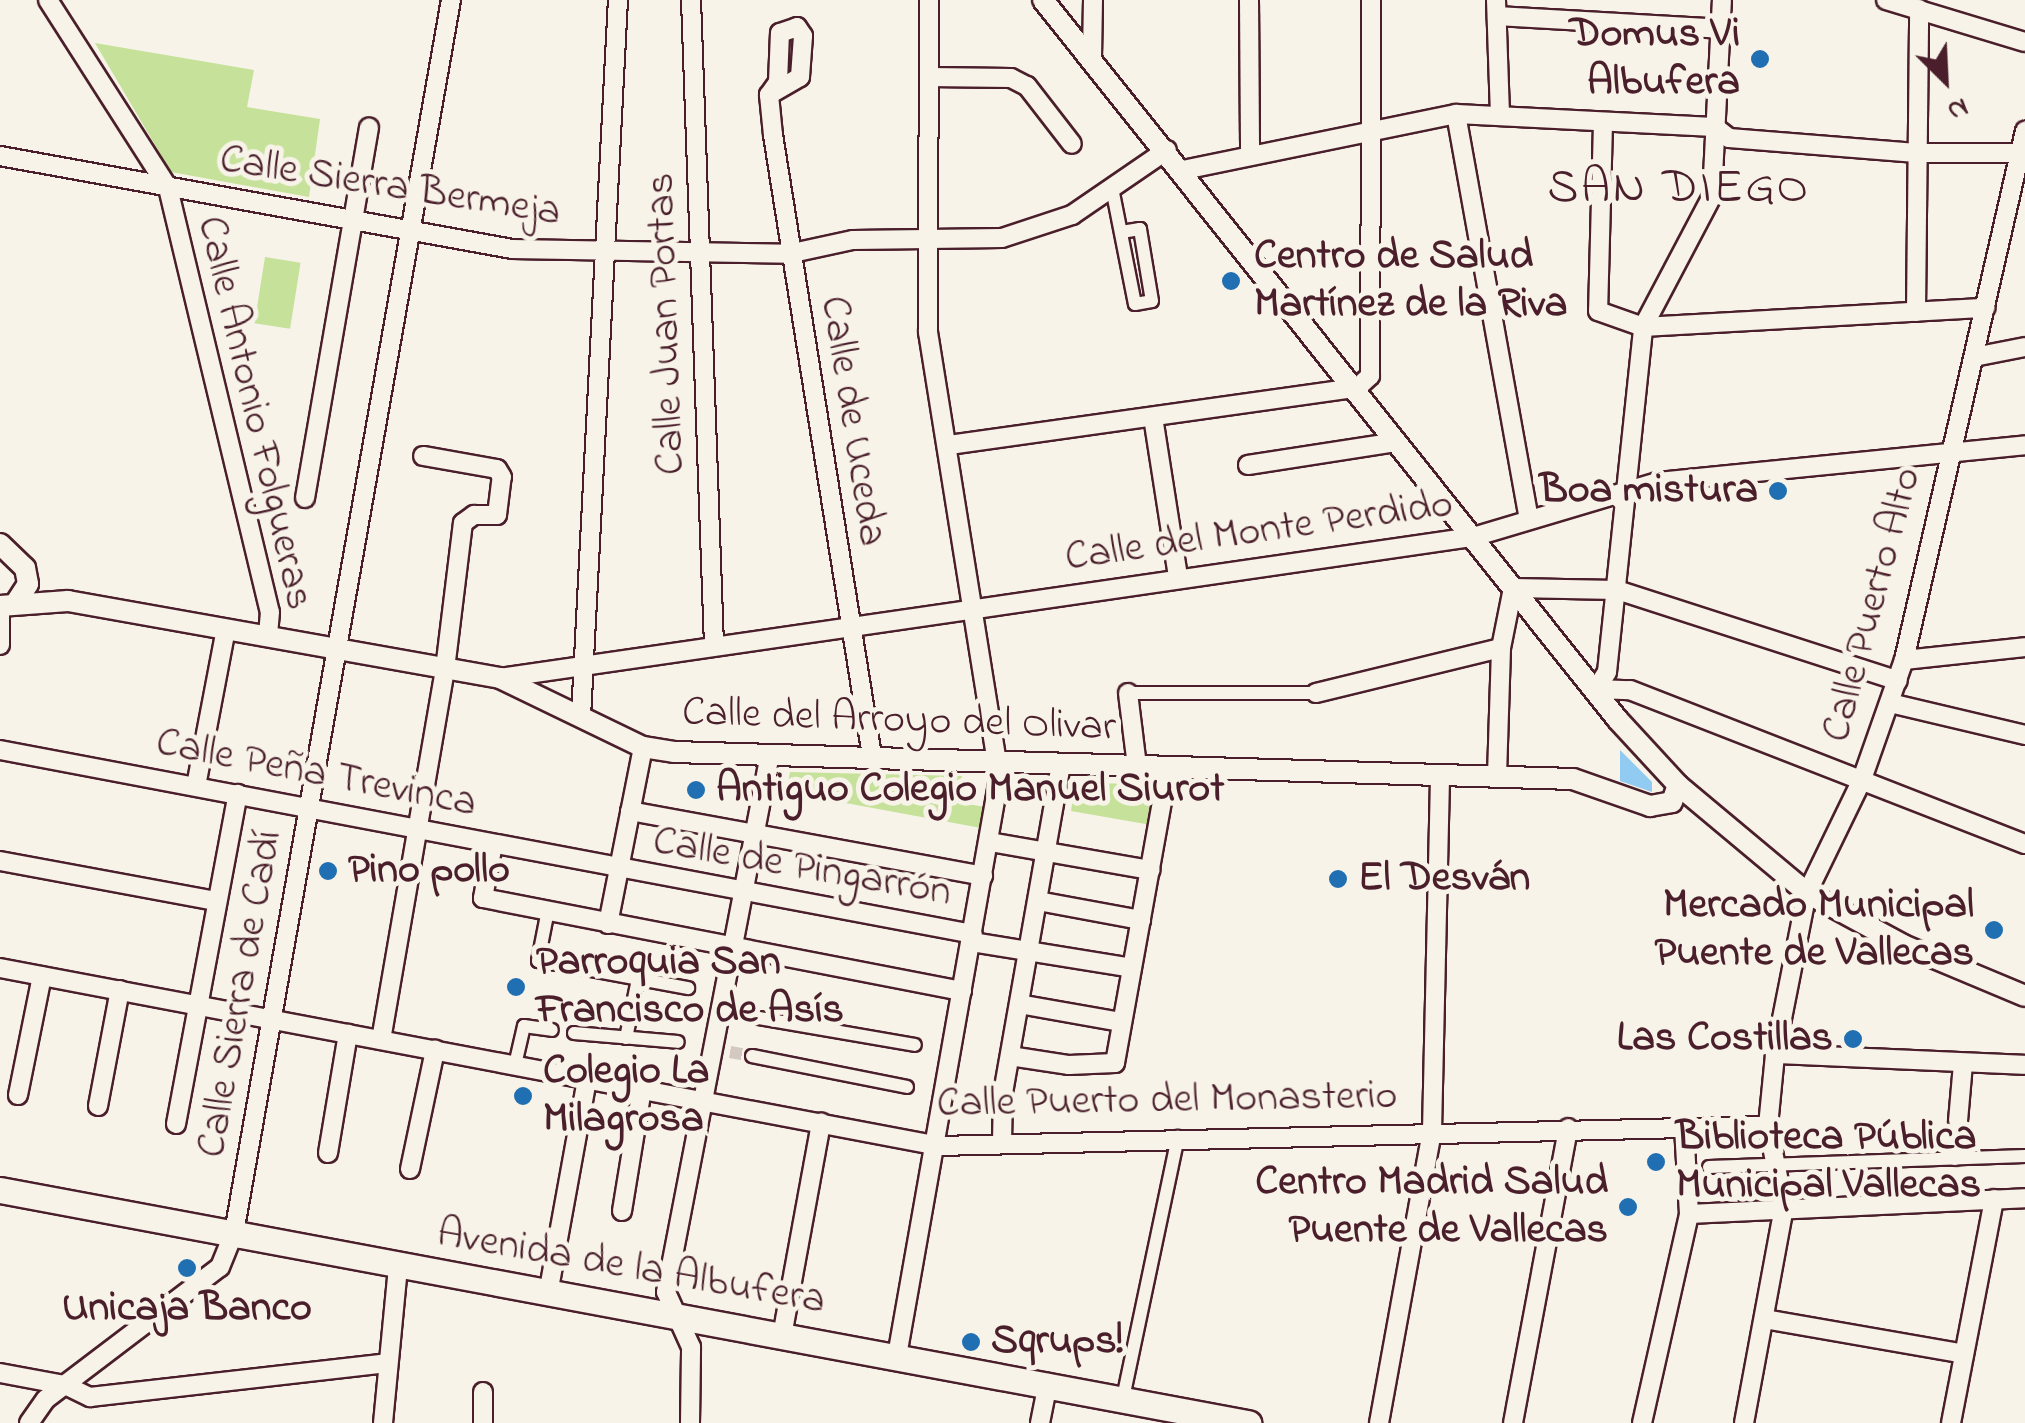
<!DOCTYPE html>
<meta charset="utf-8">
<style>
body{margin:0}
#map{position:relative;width:2025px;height:1423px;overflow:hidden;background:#f7f3e8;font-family:"Indie Flower",sans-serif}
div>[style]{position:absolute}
.green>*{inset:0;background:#c6e29a;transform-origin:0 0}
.water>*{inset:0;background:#92cbf2}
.pedestrian-tunnel>*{height:12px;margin-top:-6px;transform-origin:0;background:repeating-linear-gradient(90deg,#d4c9c2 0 12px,transparent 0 18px)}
.roads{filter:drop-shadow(2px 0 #4a1f2b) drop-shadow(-2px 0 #4a1f2b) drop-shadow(0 2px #4a1f2b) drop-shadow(0 -2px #4a1f2b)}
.pedestrian>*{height:12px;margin:-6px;padding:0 6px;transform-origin:6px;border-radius:6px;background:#f7f3e8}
.minor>*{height:18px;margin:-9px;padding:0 9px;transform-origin:9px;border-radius:9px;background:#f7f3e8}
.tertiary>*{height:20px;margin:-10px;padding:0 10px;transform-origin:10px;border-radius:10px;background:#f7f3e8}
.primary>*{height:25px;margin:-12.5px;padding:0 12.5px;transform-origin:12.5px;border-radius:12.5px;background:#f7f3e8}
.dots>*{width:28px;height:28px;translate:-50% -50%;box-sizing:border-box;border:5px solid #f7f3e8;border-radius:50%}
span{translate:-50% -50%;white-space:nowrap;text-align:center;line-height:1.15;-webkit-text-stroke:10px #f7f3e8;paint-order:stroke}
.poi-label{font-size:42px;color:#4a1f2b;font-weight:700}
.right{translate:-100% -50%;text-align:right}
.left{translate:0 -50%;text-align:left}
.street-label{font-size:42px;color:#4a1f2b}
.quarter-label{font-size:48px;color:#4a1f2b;letter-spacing:2.5px}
.north{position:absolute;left:1895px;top:30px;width:100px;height:100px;-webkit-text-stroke:8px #f7f3e8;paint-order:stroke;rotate:156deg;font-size:28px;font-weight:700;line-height:40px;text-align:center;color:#4a1f2b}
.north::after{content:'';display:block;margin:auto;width:35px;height:45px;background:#4a1f2b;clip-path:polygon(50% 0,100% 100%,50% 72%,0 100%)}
</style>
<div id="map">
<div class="green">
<div style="clip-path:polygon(95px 43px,254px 70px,247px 107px,320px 119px,309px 197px,171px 172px)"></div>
<div style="left:265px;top:257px;width:36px;height:67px;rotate:9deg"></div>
<div style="clip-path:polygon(790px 772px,962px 776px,957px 802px,985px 807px,981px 828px,786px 792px)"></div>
<div style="clip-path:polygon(1075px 783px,1157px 784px,1151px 825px,1071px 811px)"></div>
</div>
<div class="water">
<div style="clip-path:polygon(1620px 750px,1652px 782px,1652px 792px,1620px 781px)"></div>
</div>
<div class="pedestrian-tunnel">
<div style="left:737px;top:1014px;width:22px;rotate:10deg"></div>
<div style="left:730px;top:1052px;width:22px;rotate:10deg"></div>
</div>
<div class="roads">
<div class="pedestrian">
<div style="left:1112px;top:188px;width:118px;rotate:78.8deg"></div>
<div style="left:1135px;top:304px;width:17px;rotate:-10deg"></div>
<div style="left:1152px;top:301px;width:73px;rotate:-99.5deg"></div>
<div style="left:1140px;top:229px;width:19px;rotate:171deg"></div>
<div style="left:1128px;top:693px;width:188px"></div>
<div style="left:548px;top:910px;width:52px;rotate:101.1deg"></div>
<div style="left:538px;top:961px;width:26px;rotate:9deg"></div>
<div style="left:586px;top:969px;width:104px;rotate:10.6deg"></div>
<div style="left:759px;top:1018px;width:158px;rotate:9.8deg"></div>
<div style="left:574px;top:1033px;width:104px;rotate:4.9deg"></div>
<div style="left:626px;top:1038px;width:60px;rotate:-78.5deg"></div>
<div style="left:752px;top:1056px;width:158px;rotate:11.3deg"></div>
<div style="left:515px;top:1065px;width:40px;rotate:-77deg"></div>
<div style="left:524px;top:1026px;width:28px;rotate:8deg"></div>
<div style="left:1955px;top:1159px;width:38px;rotate:-85deg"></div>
<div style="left:1709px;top:1167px;width:316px;rotate:-2deg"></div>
<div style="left:1123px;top:1398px;width:267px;rotate:-78.1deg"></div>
</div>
<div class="minor">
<div style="left:48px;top:0;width:223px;rotate:57.4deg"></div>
<div style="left:168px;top:188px;width:436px;rotate:76.5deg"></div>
<div style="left:270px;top:612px;width:25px;rotate:95deg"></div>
<div style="left:691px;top:0;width:646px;rotate:87.96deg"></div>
<div style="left:929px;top:0;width:332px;rotate:90.2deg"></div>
<div style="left:928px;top:332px;width:435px;rotate:80.9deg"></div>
<div style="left:1249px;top:0;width:154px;rotate:89.6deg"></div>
<div style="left:1496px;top:0;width:115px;rotate:88deg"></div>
<div style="left:1886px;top:0;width:145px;rotate:16.8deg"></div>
<div style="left:1497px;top:16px;width:223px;rotate:3.3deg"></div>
<div style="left:1092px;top:57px;width:57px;rotate:-89deg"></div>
<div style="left:929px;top:77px;width:82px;rotate:0.7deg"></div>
<div style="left:1011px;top:78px;width:18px;rotate:27deg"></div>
<div style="left:1027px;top:86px;width:73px;rotate:52.2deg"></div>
<div style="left:769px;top:95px;width:16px;rotate:-55deg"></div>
<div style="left:778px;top:82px;width:49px;rotate:-87.7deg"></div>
<div style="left:780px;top:33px;width:18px;rotate:-19deg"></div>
<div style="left:797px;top:27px;width:11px;rotate:56deg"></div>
<div style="left:803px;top:36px;width:41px;rotate:94.2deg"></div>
<div style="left:800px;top:77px;width:36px;rotate:150deg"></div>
<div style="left:769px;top:95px;width:40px;rotate:84.3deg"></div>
<div style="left:773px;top:135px;width:629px;rotate:80.94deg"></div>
<div style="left:1456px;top:114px;width:412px;rotate:79.8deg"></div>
<div style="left:1603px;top:123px;width:188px;rotate:91.5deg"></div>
<div style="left:1598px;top:311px;width:48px;rotate:19.6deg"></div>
<div style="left:1643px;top:327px;width:343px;rotate:-3.2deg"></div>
<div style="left:1715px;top:127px;width:18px;rotate:38deg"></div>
<div style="left:1729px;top:138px;width:188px;rotate:4.6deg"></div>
<div style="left:1916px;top:153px;width:105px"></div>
<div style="left:0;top:156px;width:520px;rotate:10.29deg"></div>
<div style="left:512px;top:249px;width:276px;rotate:1deg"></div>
<div style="left:788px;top:254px;width:66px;rotate:-12.2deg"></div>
<div style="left:853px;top:240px;width:149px;rotate:-0.8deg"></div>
<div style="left:1002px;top:238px;width:74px;rotate:-18.2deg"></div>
<div style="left:1072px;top:215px;width:115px;rotate:-34.4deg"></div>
<div style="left:1183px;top:170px;width:279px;rotate:-11.6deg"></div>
<div style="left:1456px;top:114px;width:259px;rotate:2.9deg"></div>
<div style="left:1916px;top:312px;width:303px;rotate:-89.4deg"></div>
<div style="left:1974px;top:357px;width:52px;rotate:-11.1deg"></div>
<div style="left:1153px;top:417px;width:162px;rotate:81.1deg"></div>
<div style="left:949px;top:445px;width:412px;rotate:-8deg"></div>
<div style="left:1357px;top:388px;width:18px;rotate:-43deg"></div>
<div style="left:1370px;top:376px;width:376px;rotate:-89.8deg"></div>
<div style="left:1248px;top:465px;width:151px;rotate:-8.8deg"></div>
<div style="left:305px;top:498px;width:376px;rotate:-80.2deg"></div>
<div style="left:0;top:645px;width:39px;rotate:-90deg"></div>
<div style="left:1904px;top:660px;width:122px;rotate:-6.1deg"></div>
<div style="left:500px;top:678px;width:983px;rotate:-8.25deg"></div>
<div style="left:1473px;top:537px;width:192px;rotate:-16.6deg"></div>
<div style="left:1657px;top:482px;width:370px;rotate:-5.7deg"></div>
<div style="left:1596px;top:689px;width:20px;rotate:-57deg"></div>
<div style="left:1607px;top:672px;width:347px;rotate:-84deg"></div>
<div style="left:1643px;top:327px;width:148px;rotate:-62.2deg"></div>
<div style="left:1712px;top:196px;width:196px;rotate:-87.1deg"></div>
<div style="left:1596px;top:689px;width:34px;rotate:2deg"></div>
<div style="left:1630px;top:690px;width:424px;rotate:21.3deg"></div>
<div style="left:1128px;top:693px;width:74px;rotate:83deg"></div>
<div style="left:1316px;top:693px;width:190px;rotate:-13.7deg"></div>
<div style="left:1890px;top:703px;width:139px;rotate:13.3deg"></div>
<div style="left:581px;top:717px;width:718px;rotate:-87.05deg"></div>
<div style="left:0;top:750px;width:990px;rotate:10.71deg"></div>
<div style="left:1497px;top:776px;width:128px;rotate:-88.2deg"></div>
<div style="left:1501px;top:648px;width:61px;rotate:-78.7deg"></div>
<div style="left:1513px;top:588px;width:104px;rotate:1.1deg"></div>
<div style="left:1617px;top:590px;width:295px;rotate:17.9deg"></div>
<div style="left:196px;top:786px;width:160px;rotate:-79.2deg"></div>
<div style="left:630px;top:811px;width:359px;rotate:10.4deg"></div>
<div style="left:990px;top:842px;width:163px;rotate:9.9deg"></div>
<div style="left:493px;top:844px;width:55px;rotate:100.5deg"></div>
<div style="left:483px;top:898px;width:488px;rotate:11deg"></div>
<div style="left:0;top:861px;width:220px;rotate:10.5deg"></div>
<div style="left:1038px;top:901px;width:105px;rotate:10.5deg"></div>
<div style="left:608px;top:924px;width:180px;rotate:-78.8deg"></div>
<div style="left:972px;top:942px;width:162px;rotate:9.2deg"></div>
<div style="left:0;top:968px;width:955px;rotate:10.74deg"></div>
<div style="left:938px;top:1146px;width:830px;rotate:-1.38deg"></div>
<div style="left:1019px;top:1004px;width:104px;rotate:10deg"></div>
<div style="left:381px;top:1040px;width:376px;rotate:-80.2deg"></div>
<div style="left:445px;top:669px;width:147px;rotate:-83deg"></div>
<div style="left:463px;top:523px;width:14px;rotate:-36deg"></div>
<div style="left:474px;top:515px;width:23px"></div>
<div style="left:497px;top:515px;width:38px;rotate:-83deg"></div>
<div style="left:502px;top:477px;width:9px;rotate:-122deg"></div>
<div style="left:497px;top:469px;width:75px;rotate:-170deg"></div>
<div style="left:1775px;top:1054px;width:250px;rotate:2.5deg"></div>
<div style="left:1010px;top:1056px;width:60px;rotate:8.7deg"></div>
<div style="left:1069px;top:1065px;width:46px;rotate:-2.5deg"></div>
<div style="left:1115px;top:1063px;width:301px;rotate:-79.8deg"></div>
<div style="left:18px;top:1095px;width:121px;rotate:-78.6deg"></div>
<div style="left:98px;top:1106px;width:118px;rotate:-79.3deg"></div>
<div style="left:1958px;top:1121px;width:57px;rotate:-85deg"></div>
<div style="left:176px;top:1124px;width:336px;rotate:-79.4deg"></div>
<div style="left:1002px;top:1143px;width:50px;rotate:-88.9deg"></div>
<div style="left:1003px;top:1093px;width:334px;rotate:-80deg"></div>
<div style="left:328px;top:1153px;width:121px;rotate:-80.5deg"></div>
<div style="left:410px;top:1169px;width:122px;rotate:-78.1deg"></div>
<div style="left:622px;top:1211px;width:124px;rotate:-80.7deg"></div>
<div style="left:1689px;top:1214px;width:336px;rotate:-2.7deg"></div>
<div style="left:548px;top:1294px;width:219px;rotate:-79.7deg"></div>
<div style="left:1764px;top:1319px;width:203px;rotate:9.9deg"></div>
<div style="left:782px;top:1336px;width:217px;rotate:-79.6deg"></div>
<div style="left:897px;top:1356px;width:604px;rotate:-79.99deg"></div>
<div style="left:0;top:1373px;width:66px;rotate:10.5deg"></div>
<div style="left:65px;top:1385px;width:28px;rotate:26deg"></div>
<div style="left:90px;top:1397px;width:299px;rotate:-6.5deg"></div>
<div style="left:29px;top:1423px;width:29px;rotate:-55deg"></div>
<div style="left:46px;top:1399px;width:218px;rotate:-37.2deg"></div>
<div style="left:220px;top:1267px;width:37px;rotate:-68deg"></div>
<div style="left:234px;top:1233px;width:1252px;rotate:-80.02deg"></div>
<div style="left:383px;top:1423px;width:157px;rotate:-84.5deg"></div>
<div style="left:483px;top:1423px;width:31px;rotate:-90deg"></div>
<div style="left:690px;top:1423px;width:76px;rotate:-89.2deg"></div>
<div style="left:691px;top:1347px;width:60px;rotate:-114.4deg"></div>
<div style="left:666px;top:1292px;width:543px;rotate:-79.06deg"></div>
<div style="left:1040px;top:1423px;width:41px;rotate:-78.7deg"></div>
<div style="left:1379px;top:1423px;width:297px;rotate:-79.7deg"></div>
<div style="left:1432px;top:1131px;width:355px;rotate:-88.7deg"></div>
<div style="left:1513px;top:1423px;width:300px;rotate:-79.4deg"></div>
<div style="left:1642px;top:1423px;width:214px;rotate:-77.3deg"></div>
<div style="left:1689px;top:1214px;width:86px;rotate:-93.3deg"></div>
<div style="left:1744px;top:1423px;width:220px;rotate:-79.5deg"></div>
<div style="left:1784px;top:1207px;width:83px;rotate:-101.2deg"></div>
<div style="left:1768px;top:1126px;width:72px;rotate:-84.4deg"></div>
<div style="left:1775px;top:1054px;width:164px;rotate:-78.8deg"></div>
<div style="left:1807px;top:893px;width:123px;rotate:-64.1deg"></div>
<div style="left:1861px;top:782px;width:129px;rotate:-70.6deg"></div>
<div style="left:1904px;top:660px;width:543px;rotate:-77.12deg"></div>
<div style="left:1951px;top:1423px;width:228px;rotate:-79.1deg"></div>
</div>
<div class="tertiary">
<div style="left:1043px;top:0;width:921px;rotate:51.39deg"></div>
<div style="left:1618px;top:720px;width:88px;rotate:47.3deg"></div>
<div style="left:1678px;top:785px;width:168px;rotate:39.9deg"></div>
<div style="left:1807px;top:893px;width:109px;rotate:28.4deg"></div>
<div style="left:1903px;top:945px;width:132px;rotate:22.7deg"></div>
<div style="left:0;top:544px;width:35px;rotate:44deg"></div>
<div style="left:25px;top:568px;width:16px;rotate:79deg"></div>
<div style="left:28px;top:584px;width:20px;rotate:123deg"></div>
<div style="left:0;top:606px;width:68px;rotate:-4.2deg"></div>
<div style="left:68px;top:601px;width:439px;rotate:10.1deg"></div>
<div style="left:500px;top:678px;width:159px;rotate:25.8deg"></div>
<div style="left:643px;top:747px;width:31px;rotate:9deg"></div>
<div style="left:674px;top:752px;width:899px;rotate:1.72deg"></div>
<div style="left:1573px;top:779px;width:82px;rotate:19.3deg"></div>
<div style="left:1650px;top:806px;width:22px;rotate:-10deg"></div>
<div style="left:1672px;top:802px;width:18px;rotate:-71deg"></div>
</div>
<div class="primary">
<div style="left:0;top:1190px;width:1270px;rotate:10.58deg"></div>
</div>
</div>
<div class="dots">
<div style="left:1760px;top:59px;background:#1f6fb2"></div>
<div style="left:1231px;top:281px;background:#1f6fb2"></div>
<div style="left:1778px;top:491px;background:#1f6fb2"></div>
<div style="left:696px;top:790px;background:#1f6fb2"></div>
<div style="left:328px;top:871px;background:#1f6fb2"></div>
<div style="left:1338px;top:879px;background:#1f6fb2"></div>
<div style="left:1994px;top:930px;background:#1f6fb2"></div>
<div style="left:516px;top:987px;background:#1f6fb2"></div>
<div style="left:1853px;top:1039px;background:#1f6fb2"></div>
<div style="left:523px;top:1096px;background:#1f6fb2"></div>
<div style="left:1656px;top:1162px;background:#1f6fb2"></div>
<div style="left:1628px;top:1207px;background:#1f6fb2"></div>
<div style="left:187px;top:1268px;background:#1f6fb2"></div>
<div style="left:971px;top:1342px;background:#1f6fb2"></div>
</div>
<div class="poi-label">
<span class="right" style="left:1740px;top:59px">Domus Vi<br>Albufera</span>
<span class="left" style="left:1254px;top:281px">Centro de Salud<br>Martínez de la Riva</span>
<span class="right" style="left:1758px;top:491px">Boa mistura</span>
<span class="left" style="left:716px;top:790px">Antiguo Colegio Manuel Siurot</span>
<span class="left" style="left:348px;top:871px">Pino pollo</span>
<span class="left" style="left:1358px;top:879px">El Desván</span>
<span class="right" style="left:1974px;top:930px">Mercado Municipal<br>Puente de Vallecas</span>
<span class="left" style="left:536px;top:987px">Parroquia San<br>Francisco de Asís</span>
<span class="right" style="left:1833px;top:1039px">Las Costillas</span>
<span class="left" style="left:543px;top:1096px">Colegio La<br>Milagrosa</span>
<span class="left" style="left:1676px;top:1162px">Biblioteca Pública<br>Municipal Vallecas</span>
<span class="right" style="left:1608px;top:1207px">Centro Madrid Salud<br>Puente de Vallecas</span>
<span style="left:187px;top:1309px">Unicaja Banco</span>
<span class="left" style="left:991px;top:1342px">Sqrups!</span>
</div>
<div class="street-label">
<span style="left:390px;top:187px;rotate:9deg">Calle Sierra Bermeja</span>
<span style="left:667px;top:324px;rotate:-92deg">Calle Juan Portas</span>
<span style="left:254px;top:413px;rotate:77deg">Calle Antonio Folgueras</span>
<span style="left:852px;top:421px;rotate:81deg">Calle de Uceda</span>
<span style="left:1259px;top:532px;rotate:-8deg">Calle del Monte Perdido</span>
<span style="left:1873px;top:605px;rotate:-75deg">Calle Puerto Alto</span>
<span style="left:899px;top:721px;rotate:2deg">Calle del Arroyo del Olivar</span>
<span style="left:316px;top:774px;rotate:11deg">Calle Peña Trevinca</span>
<span style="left:802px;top:868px;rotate:10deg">Calle de Pingarrón</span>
<span style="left:241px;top:994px;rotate:-80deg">Calle Sierra de Cadí</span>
<span style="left:1167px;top:1101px;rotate:-1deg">Calle Puerto del Monasterio</span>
<span style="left:631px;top:1268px;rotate:10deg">Avenida de la Albufera</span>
</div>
<div class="quarter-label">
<span style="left:1679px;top:190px">SAN DIEGO</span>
</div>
<div class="north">N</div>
</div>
